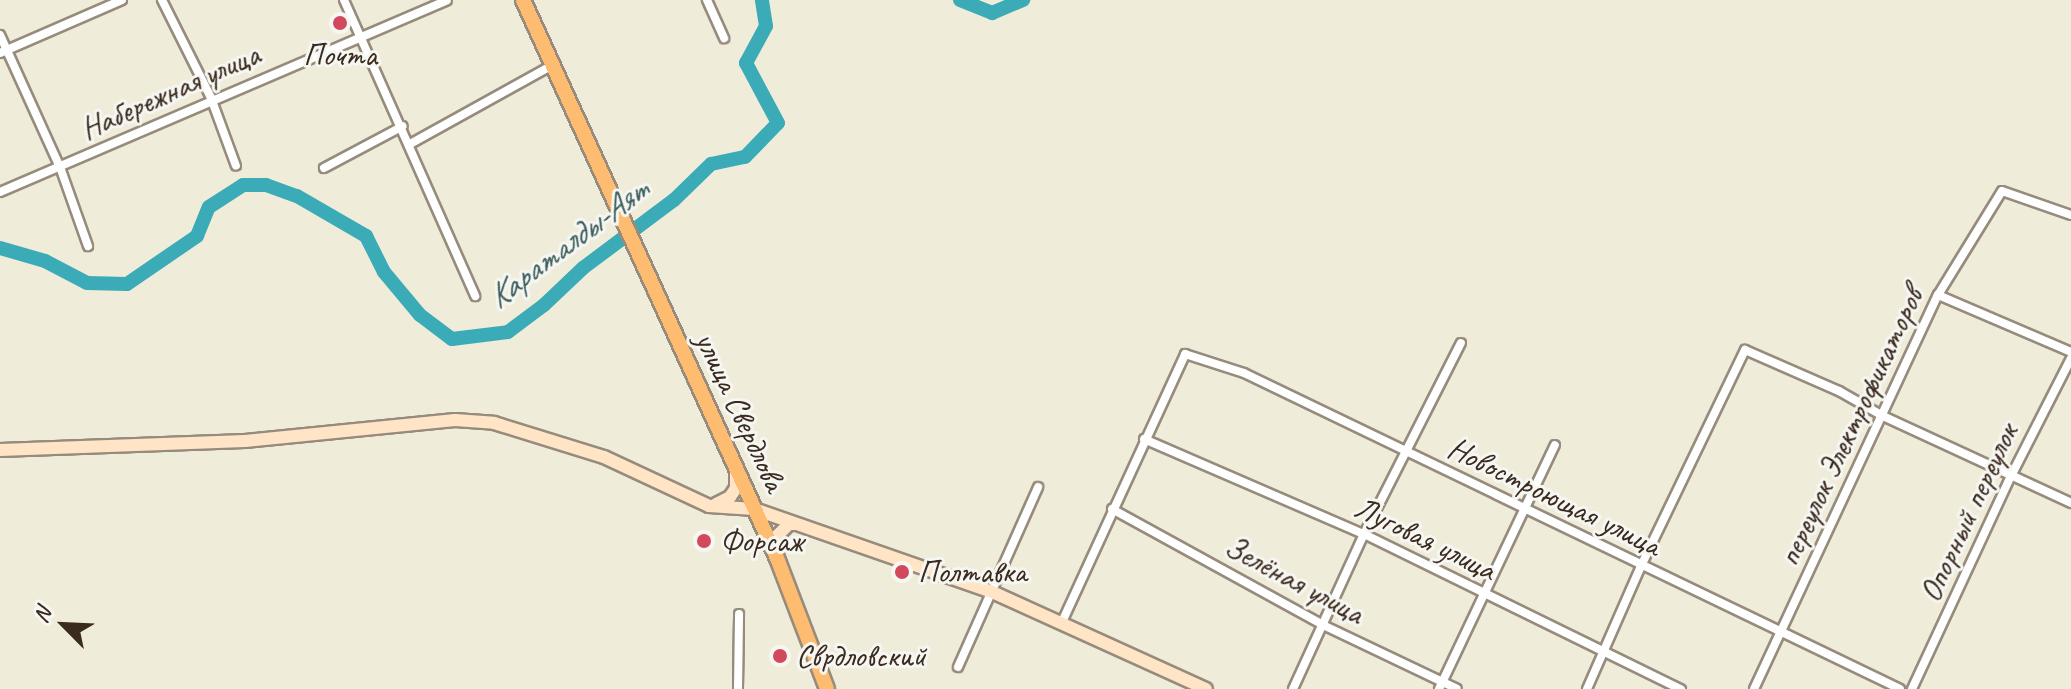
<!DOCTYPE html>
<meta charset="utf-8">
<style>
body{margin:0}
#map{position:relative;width:2071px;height:689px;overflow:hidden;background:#f0ecda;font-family:Caveat,sans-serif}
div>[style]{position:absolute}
.river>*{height:14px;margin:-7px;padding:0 7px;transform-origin:7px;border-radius:7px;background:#3babb7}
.roads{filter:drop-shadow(2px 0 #968b7c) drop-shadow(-2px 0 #968b7c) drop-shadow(0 2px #968b7c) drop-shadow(0 -2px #968b7c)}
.street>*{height:8px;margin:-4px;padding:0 4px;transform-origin:4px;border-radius:4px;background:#fff}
.secondary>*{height:12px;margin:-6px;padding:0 6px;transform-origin:6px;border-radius:6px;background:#ffe4c6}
.primary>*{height:14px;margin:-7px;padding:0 7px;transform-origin:7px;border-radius:7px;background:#febc70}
.dots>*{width:22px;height:22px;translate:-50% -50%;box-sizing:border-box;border:4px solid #f6f6f2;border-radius:50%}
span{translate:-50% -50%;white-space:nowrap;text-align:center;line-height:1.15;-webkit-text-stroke:6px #f6f6f2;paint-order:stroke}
.poi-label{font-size:32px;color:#3b2a1e}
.left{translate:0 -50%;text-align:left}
.street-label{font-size:32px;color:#3b2a1e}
.water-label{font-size:34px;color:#3b5e5b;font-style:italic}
.north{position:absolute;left:24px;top:585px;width:80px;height:80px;-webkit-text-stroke:6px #f6f6f2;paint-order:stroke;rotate:294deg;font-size:22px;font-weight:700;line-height:32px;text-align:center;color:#3b2a1e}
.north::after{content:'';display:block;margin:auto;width:28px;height:36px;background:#3b2a1e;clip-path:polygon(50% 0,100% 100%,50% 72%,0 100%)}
</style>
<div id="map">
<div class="river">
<div style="left:960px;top:0;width:35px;rotate:22deg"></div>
<div style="left:992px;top:13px;width:34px;rotate:-23deg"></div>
<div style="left:0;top:248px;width:47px;rotate:16.1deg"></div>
<div style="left:45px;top:261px;width:47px;rotate:27.6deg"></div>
<div style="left:87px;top:283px;width:40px;rotate:1.4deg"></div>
<div style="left:127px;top:284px;width:85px;rotate:-34.4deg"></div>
<div style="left:197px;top:236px;width:31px;rotate:-68deg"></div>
<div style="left:209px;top:207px;width:40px;rotate:-32.9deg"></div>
<div style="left:243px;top:185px;width:23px"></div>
<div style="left:266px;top:185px;width:33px;rotate:20deg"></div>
<div style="left:297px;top:196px;width:80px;rotate:30.1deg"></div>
<div style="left:366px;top:236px;width:40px;rotate:63.4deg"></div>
<div style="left:384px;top:272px;width:56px;rotate:50.1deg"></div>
<div style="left:420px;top:315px;width:40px;rotate:37deg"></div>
<div style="left:452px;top:339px;width:56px;rotate:-7.1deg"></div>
<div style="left:508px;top:332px;width:45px;rotate:-36.9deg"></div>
<div style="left:544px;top:305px;width:54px;rotate:-43.5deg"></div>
<div style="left:583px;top:268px;width:114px;rotate:-36.8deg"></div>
<div style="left:674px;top:200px;width:52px;rotate:-44.2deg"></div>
<div style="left:711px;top:164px;width:35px;rotate:-12deg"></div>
<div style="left:745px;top:157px;width:47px;rotate:-45.9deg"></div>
<div style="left:778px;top:123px;width:68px;rotate:-118.1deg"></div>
<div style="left:746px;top:63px;width:42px;rotate:-61.6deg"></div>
<div style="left:766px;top:26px;width:26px;rotate:-99deg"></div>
</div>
<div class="roads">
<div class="street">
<div style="left:162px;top:0;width:110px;rotate:63.4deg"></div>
<div style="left:211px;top:98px;width:72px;rotate:69.8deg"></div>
<div style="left:344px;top:0;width:324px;rotate:66.1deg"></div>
<div style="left:707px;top:0;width:42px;rotate:65.9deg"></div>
<div style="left:0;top:35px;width:145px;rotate:65.6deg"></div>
<div style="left:60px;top:167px;width:84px;rotate:70.5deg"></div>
<div style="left:0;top:53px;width:133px;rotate:-23.5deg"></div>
<div style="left:410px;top:144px;width:161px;rotate:-29deg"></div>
<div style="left:324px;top:168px;width:89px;rotate:-28deg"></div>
<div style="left:0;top:192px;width:486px;rotate:-23.2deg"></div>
<div style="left:1938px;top:295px;width:145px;rotate:23.2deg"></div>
<div style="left:1144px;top:439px;width:240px;rotate:23.4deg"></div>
<div style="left:1364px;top:534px;width:353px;rotate:26.1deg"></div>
<div style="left:1112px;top:509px;width:241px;rotate:28.8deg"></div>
<div style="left:1323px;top:625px;width:148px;rotate:25.5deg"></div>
<div style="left:1062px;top:622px;width:295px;rotate:-65.3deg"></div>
<div style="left:1185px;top:354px;width:62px;rotate:17.9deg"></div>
<div style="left:1244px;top:373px;width:728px;rotate:25.72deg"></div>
<div style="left:958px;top:667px;width:197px;rotate:-66deg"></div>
<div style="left:738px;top:689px;width:75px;rotate:-89.2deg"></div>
<div style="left:1293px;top:689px;width:170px;rotate:-65.4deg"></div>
<div style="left:1364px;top:534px;width:214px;rotate:-63.1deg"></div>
<div style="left:1439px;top:689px;width:270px;rotate:-64.6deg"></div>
<div style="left:1587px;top:689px;width:134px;rotate:-66.3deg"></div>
<div style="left:1641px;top:566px;width:240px;rotate:-64.3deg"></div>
<div style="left:1745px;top:350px;width:103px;rotate:23.6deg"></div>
<div style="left:1839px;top:391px;width:51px;rotate:29.6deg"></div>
<div style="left:1883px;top:416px;width:207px;rotate:24.8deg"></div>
<div style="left:1754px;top:689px;width:435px;rotate:-65deg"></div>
<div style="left:1938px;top:295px;width:122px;rotate:-58.4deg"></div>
<div style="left:2002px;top:191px;width:73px;rotate:19.2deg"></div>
<div style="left:1912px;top:689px;width:235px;rotate:-65.1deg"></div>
<div style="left:2011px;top:476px;width:132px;rotate:-63deg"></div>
</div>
<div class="secondary">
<div style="left:0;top:450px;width:245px;rotate:-2.1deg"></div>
<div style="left:245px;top:441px;width:211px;rotate:-5.7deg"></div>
<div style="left:455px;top:420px;width:39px;rotate:4deg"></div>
<div style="left:494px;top:423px;width:115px;rotate:17.2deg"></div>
<div style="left:604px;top:457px;width:116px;rotate:25deg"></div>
<div style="left:709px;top:506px;width:45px;rotate:3.8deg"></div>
<div style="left:754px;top:509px;width:250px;rotate:19.2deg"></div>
<div style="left:990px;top:591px;width:237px;rotate:24.4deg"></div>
<div style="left:716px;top:504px;width:16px;rotate:-27deg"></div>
<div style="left:730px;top:497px;width:11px;rotate:-56deg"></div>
<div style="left:736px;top:488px;width:18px;rotate:-90deg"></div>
<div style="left:777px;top:555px;width:20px;rotate:-87deg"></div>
<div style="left:778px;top:535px;width:16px;rotate:-45deg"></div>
<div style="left:789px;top:524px;width:7px"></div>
</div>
<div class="primary">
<div style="left:523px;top:0;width:613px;rotate:65.53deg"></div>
<div style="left:777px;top:558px;width:140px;rotate:69.1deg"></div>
</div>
</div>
<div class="dots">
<div style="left:340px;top:23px;background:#d1495b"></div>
<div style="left:704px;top:541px;background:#d1495b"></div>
<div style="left:902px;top:572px;background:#d1495b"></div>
<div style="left:780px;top:656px;background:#d1495b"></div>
</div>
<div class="poi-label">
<span style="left:340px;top:55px">Почта</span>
<span class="left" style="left:720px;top:541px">Форсаж</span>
<span class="left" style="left:918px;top:572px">Полтавка</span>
<span class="left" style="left:796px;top:656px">Сврдловский</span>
</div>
<div class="street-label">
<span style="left:170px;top:92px;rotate:-24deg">Набережная улица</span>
<span style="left:740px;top:412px;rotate:65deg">улица Свердлова</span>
<span style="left:1851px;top:427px;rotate:-65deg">переулок Электрофикаторов</span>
<span style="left:1554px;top:497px;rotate:26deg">Новостроющая улица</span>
<span style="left:1969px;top:513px;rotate:-65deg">Опорный переулок</span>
<span style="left:1425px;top:539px;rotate:26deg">Луговая улица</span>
<span style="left:1294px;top:580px;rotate:28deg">Зелёная улица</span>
</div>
<div class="water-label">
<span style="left:567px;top:243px;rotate:-37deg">Караталды-Аят</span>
</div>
<div class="north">N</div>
</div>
